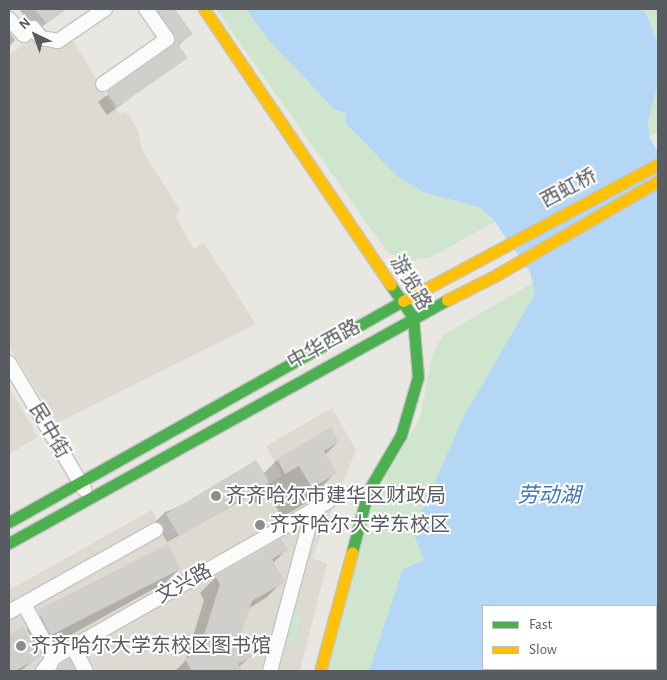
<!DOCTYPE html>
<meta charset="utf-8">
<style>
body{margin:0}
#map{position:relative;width:667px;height:680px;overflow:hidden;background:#e8e7e2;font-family:"Alegreya Sans","Noto Sans SC",sans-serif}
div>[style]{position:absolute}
.education>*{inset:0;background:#dcdad1}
.green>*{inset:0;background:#cfe5cd;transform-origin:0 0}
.water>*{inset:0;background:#b4d7f6}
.shadow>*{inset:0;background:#0003}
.building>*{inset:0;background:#d0cfcc;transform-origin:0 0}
.roads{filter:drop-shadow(1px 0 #c4c4c3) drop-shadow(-1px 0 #c4c4c3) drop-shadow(0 1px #c4c4c3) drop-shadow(0 -1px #c4c4c3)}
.street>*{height:14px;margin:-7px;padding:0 7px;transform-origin:7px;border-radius:7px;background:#fcfbfb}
.fast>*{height:11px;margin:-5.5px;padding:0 5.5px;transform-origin:5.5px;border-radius:5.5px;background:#4caf50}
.slow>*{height:11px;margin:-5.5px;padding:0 5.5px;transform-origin:5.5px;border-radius:5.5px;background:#ffc107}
.dots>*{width:14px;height:14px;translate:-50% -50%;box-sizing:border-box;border:2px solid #fff;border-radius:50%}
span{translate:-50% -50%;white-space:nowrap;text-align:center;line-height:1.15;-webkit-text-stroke:4px #fff;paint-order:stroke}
.street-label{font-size:20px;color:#585b60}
.poi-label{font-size:20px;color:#585b60}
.left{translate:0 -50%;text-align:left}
.water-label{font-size:21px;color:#3f75b6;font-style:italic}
.frame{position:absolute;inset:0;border:10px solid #585b60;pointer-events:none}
.legend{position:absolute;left:482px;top:605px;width:175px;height:65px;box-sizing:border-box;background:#fff;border:1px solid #bcbdbf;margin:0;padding:6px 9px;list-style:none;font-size:15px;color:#585b60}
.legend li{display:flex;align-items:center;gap:10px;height:25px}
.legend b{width:25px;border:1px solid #bcbdbf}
.north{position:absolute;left:10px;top:10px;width:50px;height:50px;-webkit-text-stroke:4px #fff;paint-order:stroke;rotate:318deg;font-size:14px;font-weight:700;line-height:20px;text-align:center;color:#585b60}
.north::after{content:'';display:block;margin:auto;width:18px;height:22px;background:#585b60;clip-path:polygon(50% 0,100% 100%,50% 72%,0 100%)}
</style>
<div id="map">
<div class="education">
<div style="clip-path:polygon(32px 38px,42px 48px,60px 48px,72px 39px,113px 107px,120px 114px,126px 111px,138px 130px,142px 150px,180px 210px,176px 218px,194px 249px,204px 243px,256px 324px,57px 423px,9px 346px,9px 55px)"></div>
<div style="clip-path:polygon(9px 387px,38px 437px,9px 454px)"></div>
<div style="clip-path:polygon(332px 408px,356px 450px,312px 558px,327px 564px,300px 671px,9px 671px,9px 590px,152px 510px,168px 540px,282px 476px,266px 446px)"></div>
</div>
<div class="green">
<div style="clip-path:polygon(216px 9px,658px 9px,658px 132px,431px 257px,411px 261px,388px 253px)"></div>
<div style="clip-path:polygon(evenodd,658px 211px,658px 671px,326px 671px,368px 517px,386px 477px,420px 418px,433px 353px,443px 335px,658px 211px,483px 606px,656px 606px,656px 669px,483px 669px,483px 606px)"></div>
<div style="left:288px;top:611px;width:16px;height:30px;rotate:18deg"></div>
</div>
<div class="water">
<div style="clip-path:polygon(evenodd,246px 9px,644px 9px,658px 44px,658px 83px,648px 122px,649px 137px,658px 152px,658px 671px,369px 671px,403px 569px,424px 560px,413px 532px,464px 416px,535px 294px,530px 272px,493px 219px,479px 207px,423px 192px,397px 176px,345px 122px,346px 113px,335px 110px,266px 37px,246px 9px,483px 606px,656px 606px,656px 669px,483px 669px,483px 606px)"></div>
</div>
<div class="shadow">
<div style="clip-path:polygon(19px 9px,66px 9px,36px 31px)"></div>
<div style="clip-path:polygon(139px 9px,173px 9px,191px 34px,178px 46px,186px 57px,107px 115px,98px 102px,166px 50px,166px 43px)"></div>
<div style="clip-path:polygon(9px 32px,15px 40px,9px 47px)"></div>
<div style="clip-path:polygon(338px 442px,325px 455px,335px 473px,306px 503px,282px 517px,269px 495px,255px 503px,251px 495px,167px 542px,156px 521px,165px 512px,263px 474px,277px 460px)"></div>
<div style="clip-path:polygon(286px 550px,273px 563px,283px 581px,267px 597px,248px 609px,240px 635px,252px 654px,239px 667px,241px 671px,175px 671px,186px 660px,204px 600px,200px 593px,216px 577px)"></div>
<div style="clip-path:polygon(180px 568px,166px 582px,40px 652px,27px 630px,41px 616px)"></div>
<div style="clip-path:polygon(22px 628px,38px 657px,20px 671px,9px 671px,9px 636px)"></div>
</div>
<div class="building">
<div style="clip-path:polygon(35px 9px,65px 9px,46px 23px)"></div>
<div style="clip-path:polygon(156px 9px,175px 9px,193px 34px,178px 44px,188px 58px,117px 107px,106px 92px,175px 42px,174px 34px)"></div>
<div style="clip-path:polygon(331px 427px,339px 442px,324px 451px,337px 473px,312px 488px,299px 466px,285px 474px,277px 459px)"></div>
<div style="left:256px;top:460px;width:26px;height:105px;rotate:59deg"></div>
<div style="clip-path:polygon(281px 539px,288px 550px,272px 559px,285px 582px,252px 601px,241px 634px,253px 655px,238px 664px,242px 671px,192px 671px,185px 659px,199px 651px,220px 584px,215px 576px)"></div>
<div style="left:168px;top:544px;width:28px;height:146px;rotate:63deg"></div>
<div style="clip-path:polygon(23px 627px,40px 657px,15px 671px,9px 671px,9px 635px)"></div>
<div style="clip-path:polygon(70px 659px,76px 671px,56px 671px,60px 665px)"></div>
</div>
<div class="roads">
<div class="street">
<div style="left:9px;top:19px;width:22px;rotate:47deg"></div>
<div style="left:24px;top:35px;width:11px;rotate:-38deg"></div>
<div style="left:33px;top:28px;width:13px;rotate:51deg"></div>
<div style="left:41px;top:38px;width:17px;rotate:10deg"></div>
<div style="left:58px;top:41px;width:57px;rotate:-34.2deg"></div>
<div style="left:103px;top:84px;width:78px;rotate:-35.1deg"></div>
<div style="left:167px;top:39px;width:37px;rotate:-125deg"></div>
<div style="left:9px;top:363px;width:147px;rotate:59.2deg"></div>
<div style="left:24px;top:604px;width:61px;rotate:61.8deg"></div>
<div style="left:53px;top:658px;width:8px;rotate:113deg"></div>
<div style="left:9px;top:612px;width:168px;rotate:-29.2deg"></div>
<div style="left:73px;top:647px;width:27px;rotate:62deg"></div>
<div style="left:43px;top:671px;width:16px;rotate:-52deg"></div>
<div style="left:53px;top:658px;width:316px;rotate:-29.6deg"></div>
<div style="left:270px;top:671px;width:166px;rotate:-75deg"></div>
</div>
<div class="fast">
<div style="left:9px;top:522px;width:452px;rotate:-29.3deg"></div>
<div style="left:9px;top:543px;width:501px;rotate:-29.02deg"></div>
<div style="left:352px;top:552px;width:63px;rotate:-75.3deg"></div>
<div style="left:368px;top:491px;width:65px;rotate:-59.5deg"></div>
<div style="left:401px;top:435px;width:60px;rotate:-73.7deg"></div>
<div style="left:418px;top:377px;width:60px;rotate:-94.8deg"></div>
<div style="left:413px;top:317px;width:39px;rotate:-125deg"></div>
</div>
<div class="slow">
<div style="left:204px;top:9px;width:333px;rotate:55.9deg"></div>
<div style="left:447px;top:300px;width:51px;rotate:-26.6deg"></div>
<div style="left:493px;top:277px;width:191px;rotate:-30.2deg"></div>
<div style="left:403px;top:301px;width:289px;rotate:-28.2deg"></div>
<div style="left:320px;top:671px;width:123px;rotate:-74.9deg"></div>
</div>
</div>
<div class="dots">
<div style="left:216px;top:496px;background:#8a8c8e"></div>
<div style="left:260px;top:525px;background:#8a8c8e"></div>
<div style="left:21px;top:646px;background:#8a8c8e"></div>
</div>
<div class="street-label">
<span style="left:569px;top:189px;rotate:-28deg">西虹桥</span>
<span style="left:410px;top:283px;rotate:59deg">游览路</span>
<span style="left:324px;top:345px;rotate:-29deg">中华西路</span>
<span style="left:49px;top:431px;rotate:59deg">民中街</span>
<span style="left:184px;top:584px;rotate:-29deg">文兴路</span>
</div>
<div class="poi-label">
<span class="left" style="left:226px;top:496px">齐齐哈尔市建华区财政局</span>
<span class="left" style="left:270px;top:525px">齐齐哈尔大学东校区</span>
<span class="left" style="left:31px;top:646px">齐齐哈尔大学东校区图书馆</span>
</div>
<div class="water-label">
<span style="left:549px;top:496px">劳动湖</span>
</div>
<div class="frame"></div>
<ul class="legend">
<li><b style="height:6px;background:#4caf50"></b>Fast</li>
<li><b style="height:6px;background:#ffc107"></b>Slow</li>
</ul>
<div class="north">N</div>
</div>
